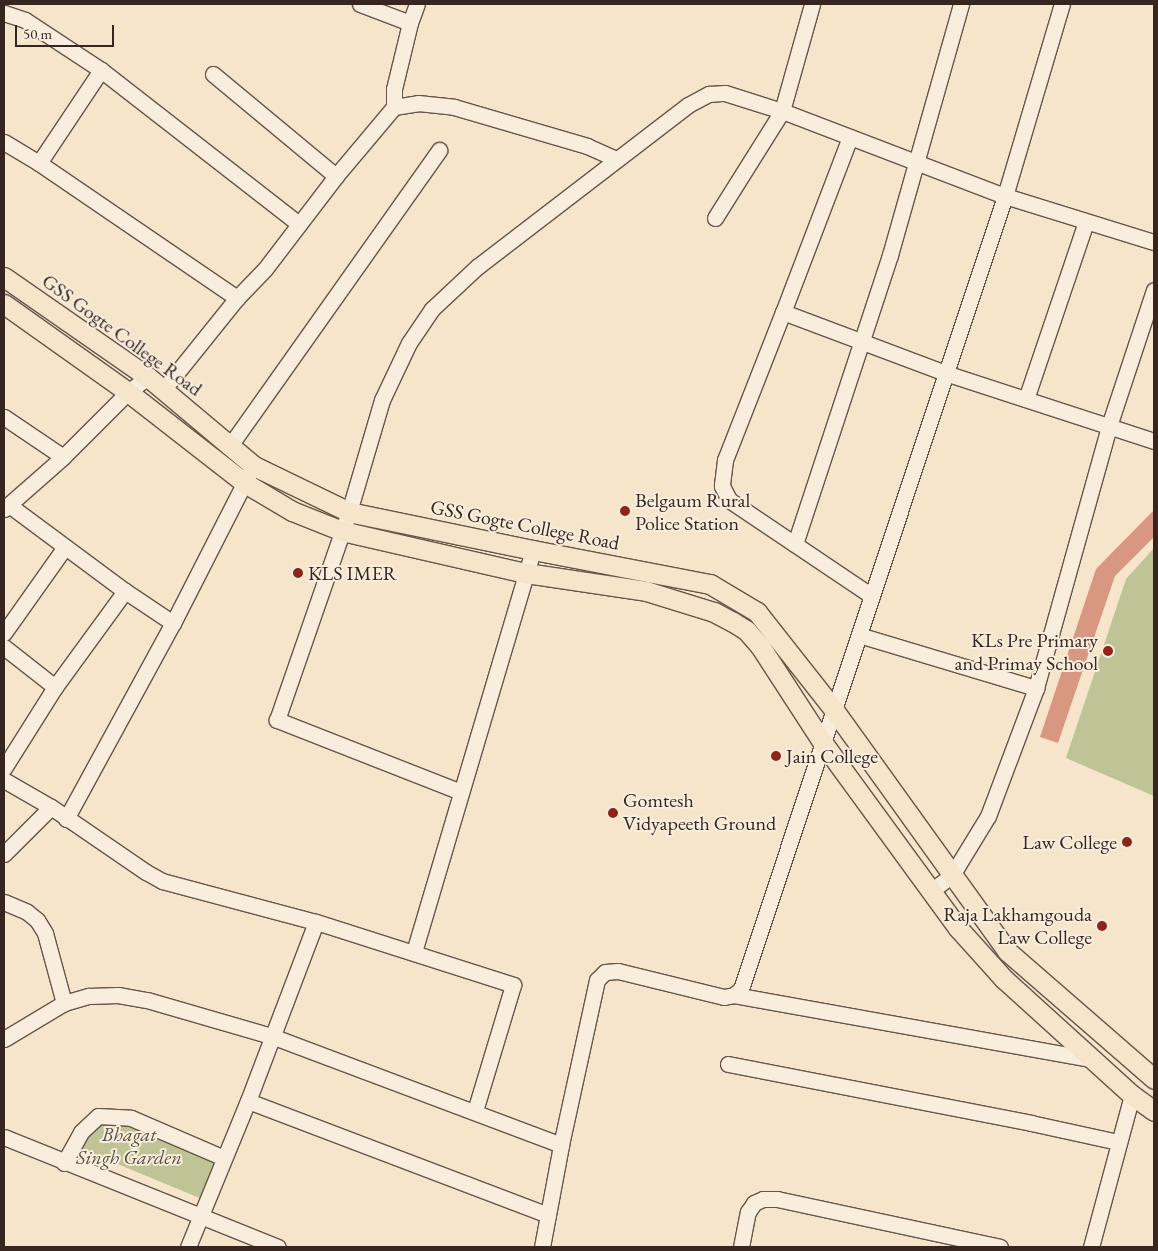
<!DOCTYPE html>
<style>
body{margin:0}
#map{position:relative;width:1158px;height:1251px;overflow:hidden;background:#f6e4cb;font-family:"EB Garamond",serif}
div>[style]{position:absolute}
.green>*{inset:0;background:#bec496}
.building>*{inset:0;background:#d89780}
.roads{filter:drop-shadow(1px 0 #66564a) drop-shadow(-1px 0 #66564a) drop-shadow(0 1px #66564a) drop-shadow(0 -1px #66564a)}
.minor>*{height:15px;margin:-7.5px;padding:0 7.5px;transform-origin:7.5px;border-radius:7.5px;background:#f9eddd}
.major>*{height:19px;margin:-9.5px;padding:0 9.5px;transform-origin:9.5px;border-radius:9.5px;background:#f6e4cb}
.dots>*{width:14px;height:14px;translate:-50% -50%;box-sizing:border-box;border:2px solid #f9eddd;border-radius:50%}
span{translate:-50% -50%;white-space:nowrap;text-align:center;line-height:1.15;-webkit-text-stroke:4px #f9eddd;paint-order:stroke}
.street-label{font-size:20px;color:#36261f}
.poi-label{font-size:20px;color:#36261f}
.left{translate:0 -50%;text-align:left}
.right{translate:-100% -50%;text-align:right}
.park-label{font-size:20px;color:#584e3d;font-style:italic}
.frame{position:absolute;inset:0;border:5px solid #36261f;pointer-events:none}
.scale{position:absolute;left:15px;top:25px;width:99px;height:22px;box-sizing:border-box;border:2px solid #36261f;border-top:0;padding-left:6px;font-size:15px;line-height:18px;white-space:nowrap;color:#36261f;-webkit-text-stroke:4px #f9eddd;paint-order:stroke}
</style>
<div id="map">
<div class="green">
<div style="clip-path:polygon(1154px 548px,1154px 796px,1066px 758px,1126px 579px)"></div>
<div style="clip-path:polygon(100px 1121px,131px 1122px,218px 1160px,202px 1199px,79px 1148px,84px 1135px)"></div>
</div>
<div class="building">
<div style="clip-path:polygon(1154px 510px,1154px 537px,1115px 576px,1058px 743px,1040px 737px,1096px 569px)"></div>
</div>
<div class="roads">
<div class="minor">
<div style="left:360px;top:4px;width:53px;rotate:20.8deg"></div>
<div style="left:4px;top:13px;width:22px;rotate:18deg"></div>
<div style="left:25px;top:20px;width:91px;rotate:33.3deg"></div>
<div style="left:101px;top:70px;width:251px;rotate:37.9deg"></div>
<div style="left:213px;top:74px;width:160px;rotate:39.7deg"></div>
<div style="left:394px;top:107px;width:18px;rotate:-90deg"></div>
<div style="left:394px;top:89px;width:68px;rotate:-76.4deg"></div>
<div style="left:410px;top:23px;width:20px;rotate:-70deg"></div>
<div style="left:850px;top:137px;width:187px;rotate:110.9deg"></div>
<div style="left:783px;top:312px;width:173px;rotate:20.6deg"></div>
<div style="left:945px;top:373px;width:220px;rotate:18deg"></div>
<div style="left:4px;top:142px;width:41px;rotate:31deg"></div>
<div style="left:39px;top:163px;width:240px;rotate:34.3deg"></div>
<div style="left:39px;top:163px;width:112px;rotate:-56.3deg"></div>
<div style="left:715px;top:218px;width:126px;rotate:-57.9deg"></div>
<div style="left:782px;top:111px;width:111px;rotate:-74.3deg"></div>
<div style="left:783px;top:312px;width:159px;rotate:111.4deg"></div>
<div style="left:725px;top:460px;width:26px;rotate:97deg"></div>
<div style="left:722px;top:486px;width:16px;rotate:63deg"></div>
<div style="left:729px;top:500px;width:172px;rotate:33.9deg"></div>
<div style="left:163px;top:390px;width:118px;rotate:-51.2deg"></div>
<div style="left:237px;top:298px;width:40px;rotate:-46deg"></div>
<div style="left:265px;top:269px;width:117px;rotate:-52.6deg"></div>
<div style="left:336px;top:176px;width:90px;rotate:-50deg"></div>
<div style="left:394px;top:107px;width:24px;rotate:-9deg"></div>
<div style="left:418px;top:103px;width:36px;rotate:6deg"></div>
<div style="left:454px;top:107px;width:139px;rotate:16.3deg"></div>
<div style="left:587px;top:146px;width:32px;rotate:24deg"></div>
<div style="left:1026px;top:399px;width:187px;rotate:-71.3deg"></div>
<div style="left:4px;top:417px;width:71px;rotate:34.1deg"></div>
<div style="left:229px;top:447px;width:364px;rotate:-54.7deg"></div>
<div style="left:9px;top:505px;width:144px;rotate:36.6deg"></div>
<div style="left:125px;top:591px;width:58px;rotate:33.7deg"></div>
<div style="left:4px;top:509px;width:79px;rotate:-41.4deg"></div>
<div style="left:63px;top:457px;width:92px;rotate:-45deg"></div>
<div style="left:128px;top:392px;width:25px;rotate:-37deg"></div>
<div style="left:795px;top:544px;width:304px;rotate:-71.8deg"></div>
<div style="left:890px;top:255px;width:261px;rotate:-74.2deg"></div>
<div style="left:4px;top:633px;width:105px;rotate:-54.7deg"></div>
<div style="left:859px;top:635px;width:185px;rotate:16.7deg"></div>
<div style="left:4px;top:647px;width:65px;rotate:38.1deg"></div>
<div style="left:4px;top:768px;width:96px;rotate:-57.8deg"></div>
<div style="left:55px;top:687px;width:119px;rotate:-53.9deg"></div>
<div style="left:4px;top:780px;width:54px;rotate:29.9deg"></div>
<div style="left:51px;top:807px;width:115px;rotate:34.4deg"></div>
<div style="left:146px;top:872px;width:18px;rotate:29deg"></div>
<div style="left:162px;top:881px;width:159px;rotate:14.9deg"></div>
<div style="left:316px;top:922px;width:207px;rotate:17.7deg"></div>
<div style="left:513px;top:985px;width:132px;rotate:106.8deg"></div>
<div style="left:461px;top:792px;width:198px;rotate:-158.6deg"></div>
<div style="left:277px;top:720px;width:220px;rotate:-70.9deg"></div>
<div style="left:349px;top:512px;width:117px;rotate:-73.6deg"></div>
<div style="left:382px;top:400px;width:63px;rotate:-64.7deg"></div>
<div style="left:409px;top:343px;width:41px;rotate:-55.9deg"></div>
<div style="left:432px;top:309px;width:62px;rotate:-43deg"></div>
<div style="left:477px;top:267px;width:266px;rotate:-37.5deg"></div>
<div style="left:688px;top:105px;width:24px;rotate:-28deg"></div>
<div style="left:709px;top:94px;width:16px;rotate:-4deg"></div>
<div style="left:725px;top:93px;width:60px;rotate:17.5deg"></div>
<div style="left:782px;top:111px;width:239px;rotate:20.9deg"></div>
<div style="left:1005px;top:196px;width:156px;rotate:17.2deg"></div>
<div style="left:66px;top:819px;width:223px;rotate:-61.4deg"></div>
<div style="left:173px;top:623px;width:167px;rotate:-63deg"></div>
<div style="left:4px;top:854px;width:66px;rotate:-45deg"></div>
<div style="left:931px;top:891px;width:26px;rotate:-37deg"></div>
<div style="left:952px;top:875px;width:69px;rotate:-58.6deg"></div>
<div style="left:988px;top:816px;width:137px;rotate:-69.4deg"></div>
<div style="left:1036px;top:688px;width:272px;rotate:-74.4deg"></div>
<div style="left:1109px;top:426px;width:143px;rotate:-71.7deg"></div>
<div style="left:4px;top:902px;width:25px;rotate:23deg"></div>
<div style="left:27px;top:912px;width:13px;rotate:39deg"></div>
<div style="left:37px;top:920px;width:15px;rotate:58deg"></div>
<div style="left:45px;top:933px;width:73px;rotate:74.8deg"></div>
<div style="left:414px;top:952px;width:419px;rotate:-73.5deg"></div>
<div style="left:734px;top:995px;width:367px;rotate:10.2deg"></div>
<div style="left:4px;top:1039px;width:70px;rotate:-31deg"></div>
<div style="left:64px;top:1003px;width:26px;rotate:-16deg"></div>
<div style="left:89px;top:996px;width:29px;rotate:-2deg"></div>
<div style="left:118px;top:995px;width:29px;rotate:10deg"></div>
<div style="left:147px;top:1000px;width:132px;rotate:16.2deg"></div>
<div style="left:274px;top:1037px;width:307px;rotate:20.6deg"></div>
<div style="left:728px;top:1064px;width:309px;rotate:11deg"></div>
<div style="left:1031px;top:1123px;width:89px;rotate:12.3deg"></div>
<div style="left:248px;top:1101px;width:321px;rotate:20.8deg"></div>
<div style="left:4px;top:1137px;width:295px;rotate:21.9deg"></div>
<div style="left:64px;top:1163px;width:35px;rotate:-61deg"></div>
<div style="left:81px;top:1132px;width:23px;rotate:-43deg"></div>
<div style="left:98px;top:1116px;width:33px;rotate:3deg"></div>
<div style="left:131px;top:1118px;width:101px;rotate:23.3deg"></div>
<div style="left:188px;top:1247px;width:158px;rotate:-67.7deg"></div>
<div style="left:248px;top:1101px;width:191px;rotate:-69.2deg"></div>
<div style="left:542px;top:1247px;width:104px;rotate:-79.4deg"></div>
<div style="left:561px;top:1145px;width:169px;rotate:-77.7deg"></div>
<div style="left:597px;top:980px;width:11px;rotate:-45deg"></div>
<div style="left:605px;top:972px;width:13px;rotate:-4deg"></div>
<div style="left:618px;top:971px;width:109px;rotate:13.8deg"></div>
<div style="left:724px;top:997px;width:10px;rotate:-11deg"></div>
<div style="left:734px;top:995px;width:9px;rotate:-41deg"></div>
<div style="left:741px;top:989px;width:836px;rotate:-71.59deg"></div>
<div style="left:1005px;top:196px;width:200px;rotate:-73.5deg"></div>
<div style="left:741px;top:1247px;width:36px;rotate:-79deg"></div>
<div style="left:748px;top:1212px;width:11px;rotate:-56deg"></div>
<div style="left:754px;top:1203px;width:10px;rotate:-24deg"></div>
<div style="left:763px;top:1199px;width:14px"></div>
<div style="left:777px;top:1199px;width:228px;rotate:12.1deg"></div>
<div style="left:1091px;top:1247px;width:157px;rotate:-74.9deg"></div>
</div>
<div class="major">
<div style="left:4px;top:277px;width:175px;rotate:34.8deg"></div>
<div style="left:148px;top:377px;width:138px;rotate:40deg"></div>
<div style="left:254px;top:466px;width:106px;rotate:25.8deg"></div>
<div style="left:349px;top:512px;width:188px;rotate:11.7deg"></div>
<div style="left:533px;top:550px;width:180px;rotate:10.9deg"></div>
<div style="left:710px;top:584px;width:55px;rotate:30.8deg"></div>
<div style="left:757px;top:612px;width:125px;rotate:51.8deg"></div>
<div style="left:834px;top:710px;width:297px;rotate:54.3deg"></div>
<div style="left:1007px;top:951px;width:195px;rotate:41deg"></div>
<div style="left:4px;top:304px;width:152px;rotate:35.4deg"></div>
<div style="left:128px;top:392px;width:148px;rotate:37.9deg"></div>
<div style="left:245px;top:483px;width:55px;rotate:30.8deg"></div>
<div style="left:292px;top:511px;width:54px;rotate:21.8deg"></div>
<div style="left:342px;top:531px;width:189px;rotate:12.9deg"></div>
<div style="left:526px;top:573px;width:121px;rotate:8.5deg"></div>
<div style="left:646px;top:591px;width:71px;rotate:17.2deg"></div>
<div style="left:714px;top:612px;width:21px;rotate:28deg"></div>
<div style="left:733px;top:622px;width:15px;rotate:32deg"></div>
<div style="left:746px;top:630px;width:21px;rotate:49deg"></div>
<div style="left:760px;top:646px;width:116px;rotate:57deg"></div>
<div style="left:823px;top:743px;width:229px;rotate:53.9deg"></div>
<div style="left:958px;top:928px;width:69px;rotate:48deg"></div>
<div style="left:1004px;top:979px;width:173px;rotate:42.2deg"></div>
<div style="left:1132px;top:1095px;width:27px;rotate:36deg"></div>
</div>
</div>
<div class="dots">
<div style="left:625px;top:511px;background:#8f2418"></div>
<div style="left:298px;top:573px;background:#8f2418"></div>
<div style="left:1108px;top:651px;background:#8f2418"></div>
<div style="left:776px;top:756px;background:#8f2418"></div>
<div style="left:613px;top:813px;background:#8f2418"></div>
<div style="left:1127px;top:842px;background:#8f2418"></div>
<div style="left:1102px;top:926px;background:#8f2418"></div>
</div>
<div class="street-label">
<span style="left:122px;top:335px;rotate:36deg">GSS Gogte College Road</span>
<span style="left:525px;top:525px;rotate:11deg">GSS Gogte College Road</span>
</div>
<div class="poi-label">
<span class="left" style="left:635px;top:512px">Belgaum Rural<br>Police Station</span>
<span class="left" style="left:308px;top:573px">KLS IMER</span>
<span class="right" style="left:1098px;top:652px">KLs Pre Primary<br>and Primay School</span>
<span class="left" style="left:786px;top:756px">Jain College</span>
<span class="left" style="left:623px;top:812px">Gomtesh<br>Vidyapeeth Ground</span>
<span class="right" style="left:1117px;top:842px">Law College</span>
<span class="right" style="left:1092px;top:926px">Raja Lakhamgouda<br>Law College</span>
</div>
<div class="park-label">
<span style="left:129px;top:1146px">Bhagat<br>Singh Garden</span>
</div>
<div class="frame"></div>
<div class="scale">50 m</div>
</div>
